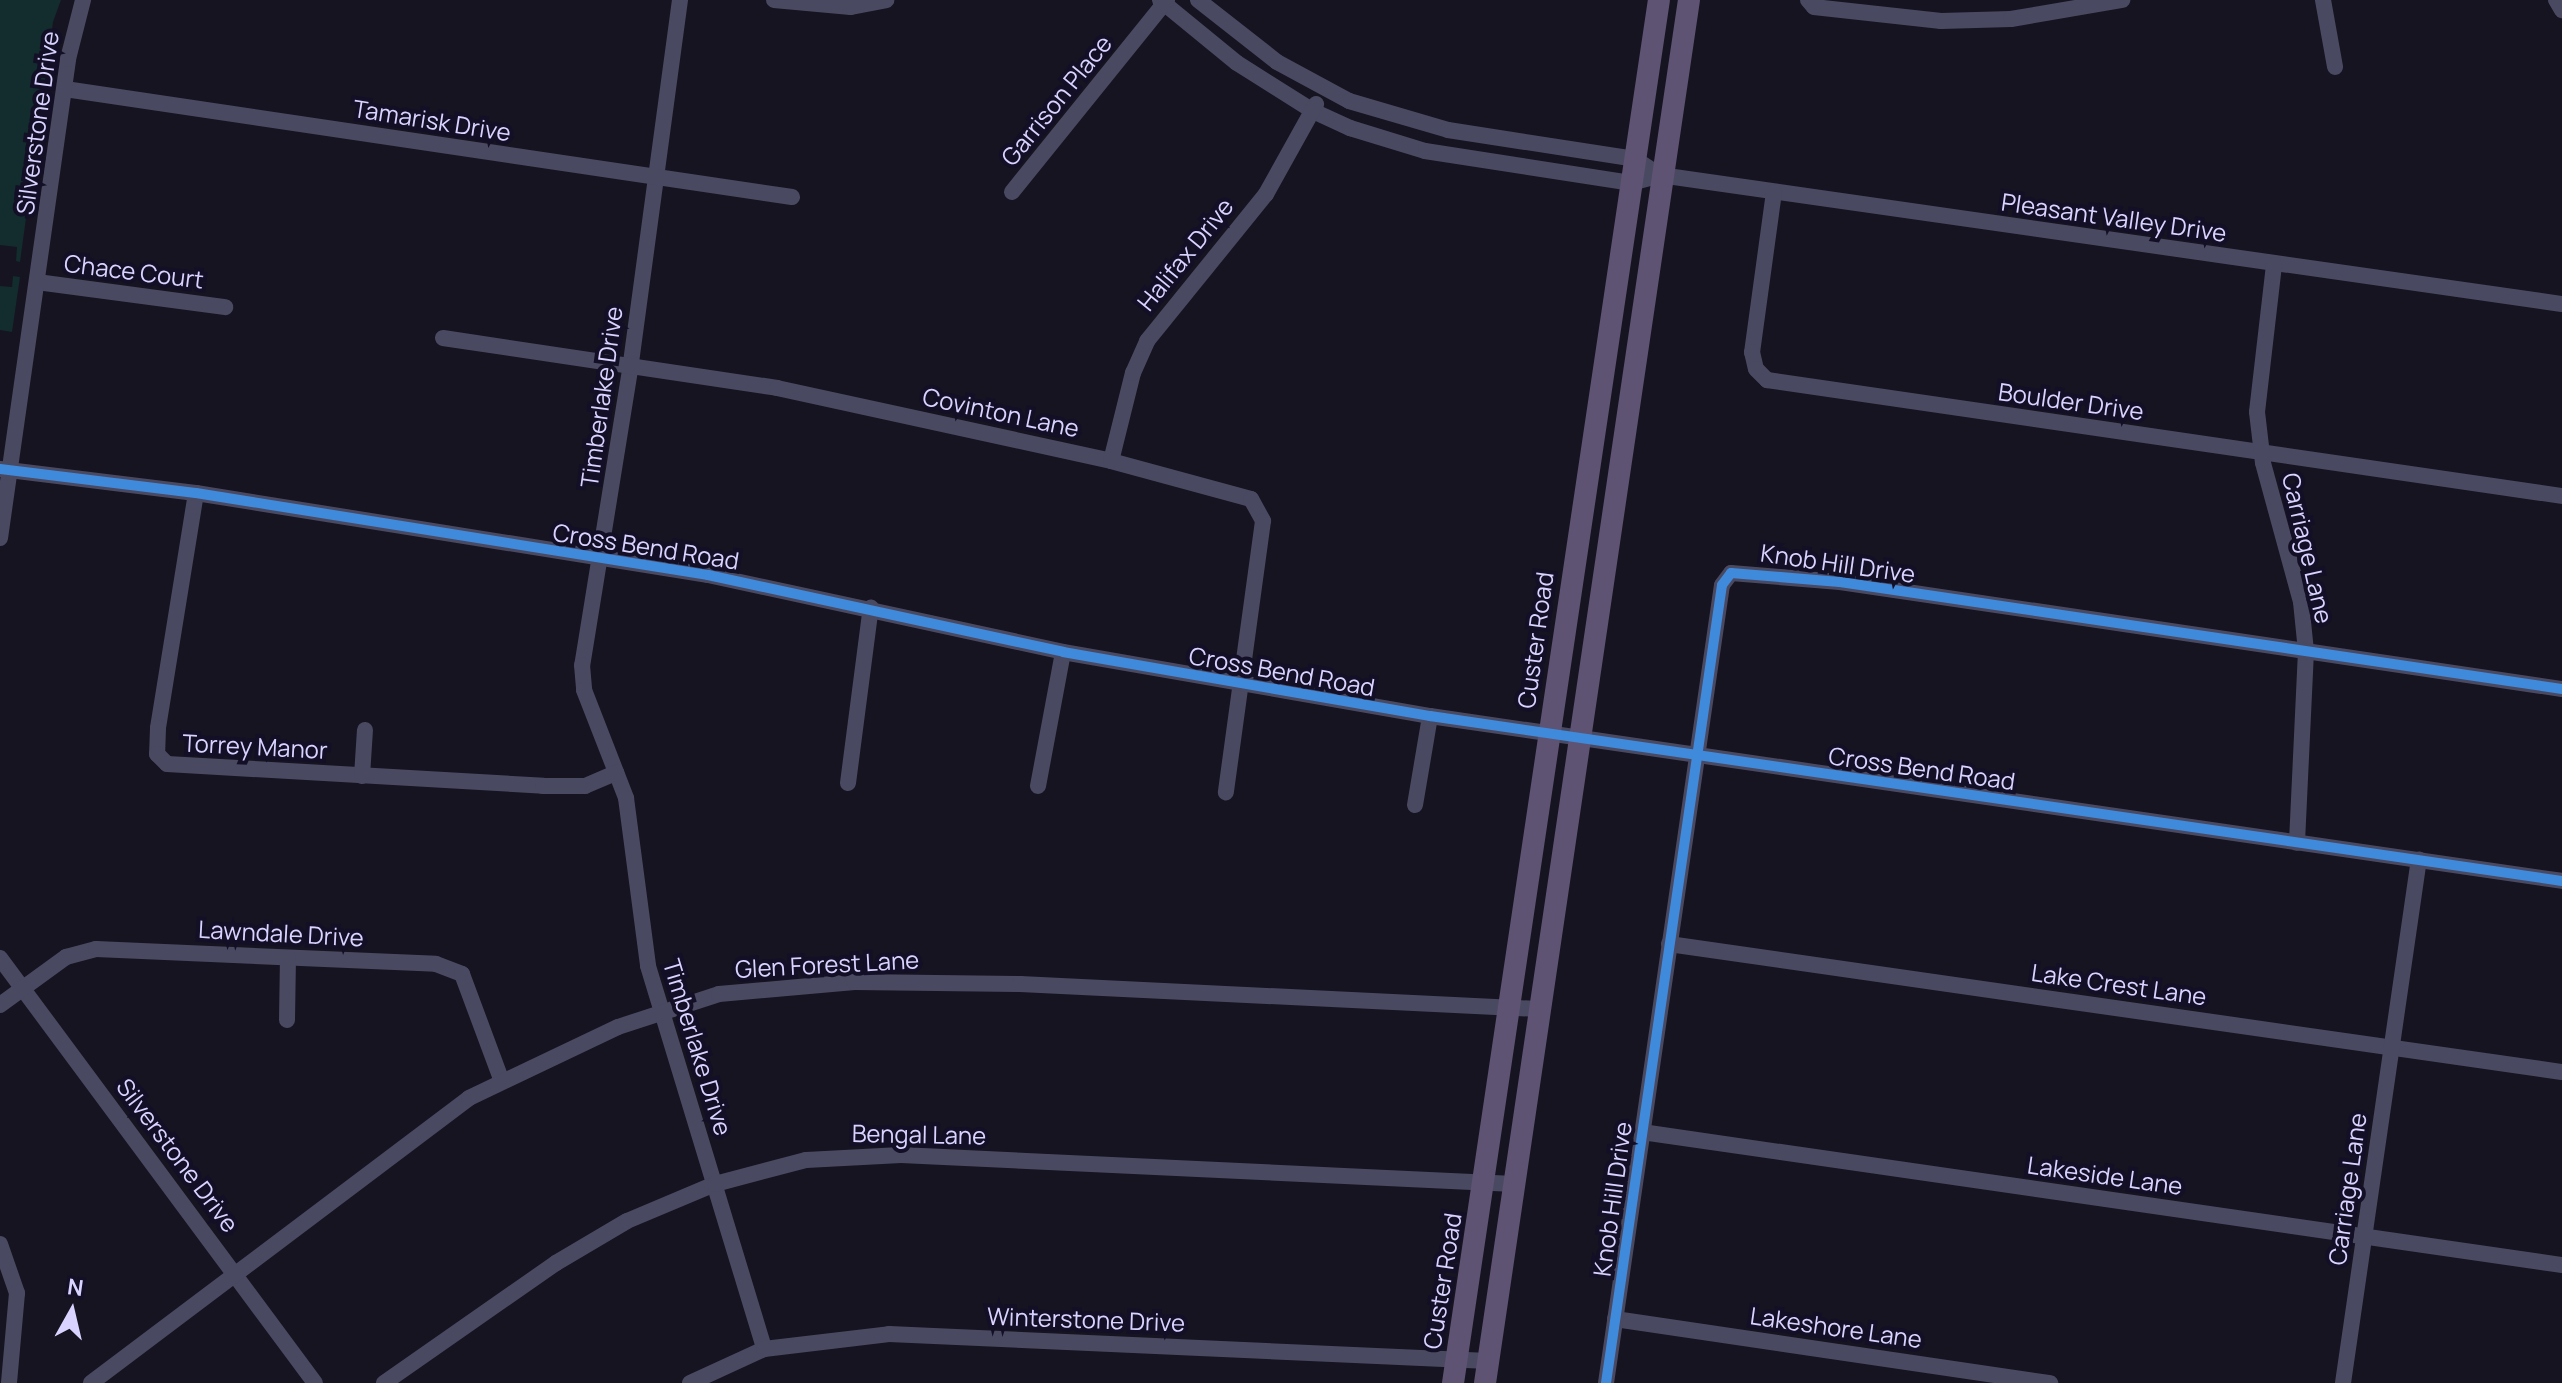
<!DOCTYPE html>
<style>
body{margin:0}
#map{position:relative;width:2562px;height:1383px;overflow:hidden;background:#161421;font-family:Manrope,sans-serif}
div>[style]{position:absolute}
.green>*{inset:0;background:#132c2d}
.minor>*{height:16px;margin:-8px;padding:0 8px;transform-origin:8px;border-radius:8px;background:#4a4962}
.major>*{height:22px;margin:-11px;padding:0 11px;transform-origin:11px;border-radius:11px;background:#5e5373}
.cycleway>*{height:10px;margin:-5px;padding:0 5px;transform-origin:5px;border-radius:5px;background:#408adc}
span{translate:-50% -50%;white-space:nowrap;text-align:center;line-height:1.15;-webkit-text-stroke:8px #130f26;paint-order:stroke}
.street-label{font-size:24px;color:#d9d4ff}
.north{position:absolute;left:32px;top:1271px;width:80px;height:80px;-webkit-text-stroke:6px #130f26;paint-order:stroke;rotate:8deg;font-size:22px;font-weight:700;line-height:32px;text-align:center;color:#d9d4ff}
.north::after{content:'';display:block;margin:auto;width:28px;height:36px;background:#d9d4ff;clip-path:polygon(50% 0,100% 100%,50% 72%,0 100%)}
</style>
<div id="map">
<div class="green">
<div style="clip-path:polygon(0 0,61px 0,53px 22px,20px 262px,16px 261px,17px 247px,0 245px)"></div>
<div style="clip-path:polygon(13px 276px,20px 277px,12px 332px,0 330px,0 286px,12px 287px)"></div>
</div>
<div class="minor">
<div style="left:680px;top:0;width:367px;rotate:97.7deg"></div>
<div style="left:631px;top:364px;width:305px;rotate:99.2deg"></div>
<div style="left:582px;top:665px;width:25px;rotate:85deg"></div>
<div style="left:584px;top:690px;width:116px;rotate:68.7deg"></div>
<div style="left:626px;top:798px;width:169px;rotate:82.5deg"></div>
<div style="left:648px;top:966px;width:400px;rotate:73.1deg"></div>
<div style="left:774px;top:0;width:77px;rotate:5.2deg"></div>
<div style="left:851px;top:7px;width:36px;rotate:-11deg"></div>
<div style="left:1160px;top:0;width:99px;rotate:39.3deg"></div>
<div style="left:1237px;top:63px;width:90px;rotate:32.3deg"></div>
<div style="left:1313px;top:111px;width:41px;rotate:24.7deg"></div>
<div style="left:1350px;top:128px;width:78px;rotate:17deg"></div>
<div style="left:1425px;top:151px;width:208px;rotate:8.8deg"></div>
<div style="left:1631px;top:183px;width:30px;rotate:-15deg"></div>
<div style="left:1660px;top:175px;width:911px;rotate:8.14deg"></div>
<div style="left:1198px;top:0;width:100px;rotate:38.1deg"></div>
<div style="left:1277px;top:62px;width:82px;rotate:28.4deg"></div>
<div style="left:1349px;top:101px;width:103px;rotate:16.3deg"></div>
<div style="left:1448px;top:130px;width:189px;rotate:8.8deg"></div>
<div style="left:1635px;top:159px;width:30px;rotate:33deg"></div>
<div style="left:1808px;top:0;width:9px;rotate:49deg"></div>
<div style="left:1814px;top:7px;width:128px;rotate:6.3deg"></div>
<div style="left:1941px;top:21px;width:70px;rotate:-1.6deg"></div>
<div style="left:2011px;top:19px;width:113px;rotate:-9.7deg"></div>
<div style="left:2323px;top:0;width:68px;rotate:79.8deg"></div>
<div style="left:2556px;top:0;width:12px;rotate:59deg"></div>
<div style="left:65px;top:89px;width:735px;rotate:8.45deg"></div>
<div style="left:1012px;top:192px;width:247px;rotate:-51.1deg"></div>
<div style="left:1774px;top:192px;width:162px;rotate:97.8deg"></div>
<div style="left:1752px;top:352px;width:17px;rotate:77deg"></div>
<div style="left:1756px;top:369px;width:16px;rotate:45deg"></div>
<div style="left:1767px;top:380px;width:803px;rotate:8.3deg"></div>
<div style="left:2274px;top:265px;width:148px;rotate:96.6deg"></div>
<div style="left:2257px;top:412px;width:51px;rotate:83.3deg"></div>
<div style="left:2263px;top:463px;width:144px;rotate:74.7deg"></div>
<div style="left:2301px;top:602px;width:49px;rotate:84.2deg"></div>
<div style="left:2306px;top:651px;width:192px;rotate:92.7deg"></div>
<div style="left:37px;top:282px;width:190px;rotate:7.6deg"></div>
<div style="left:443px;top:338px;width:338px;rotate:8.5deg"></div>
<div style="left:777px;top:388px;width:342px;rotate:12.3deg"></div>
<div style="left:1111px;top:461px;width:145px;rotate:15.2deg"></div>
<div style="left:1251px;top:499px;width:25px;rotate:61deg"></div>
<div style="left:1263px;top:521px;width:274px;rotate:97.8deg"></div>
<div style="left:1111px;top:461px;width:91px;rotate:-76deg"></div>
<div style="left:1133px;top:373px;width:35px;rotate:-66deg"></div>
<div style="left:1147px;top:341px;width:189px;rotate:-51deg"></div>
<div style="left:1266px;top:194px;width:103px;rotate:-60.9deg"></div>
<div style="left:0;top:469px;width:197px;rotate:7deg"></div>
<div style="left:196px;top:493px;width:519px;rotate:9.1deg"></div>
<div style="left:708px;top:575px;width:363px;rotate:12.2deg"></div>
<div style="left:1063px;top:652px;width:373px;rotate:9.9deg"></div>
<div style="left:1430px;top:716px;width:1144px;rotate:8.29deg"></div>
<div style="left:196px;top:493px;width:238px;rotate:99.2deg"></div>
<div style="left:158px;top:728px;width:26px;rotate:92deg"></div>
<div style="left:157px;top:754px;width:14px;rotate:45deg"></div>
<div style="left:167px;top:764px;width:377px;rotate:3.3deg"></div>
<div style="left:543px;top:786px;width:42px"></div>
<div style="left:585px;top:786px;width:34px;rotate:-23deg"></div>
<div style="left:0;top:538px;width:484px;rotate:-81.9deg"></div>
<div style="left:68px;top:59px;width:61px;rotate:-75.7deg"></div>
<div style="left:362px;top:776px;width:46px;rotate:-86.3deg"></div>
<div style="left:848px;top:783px;width:177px;rotate:-82.6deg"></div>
<div style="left:1038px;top:786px;width:136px;rotate:-79.4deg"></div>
<div style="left:1415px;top:805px;width:90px;rotate:-80.4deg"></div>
<div style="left:1669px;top:944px;width:902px;rotate:8.16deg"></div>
<div style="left:0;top:958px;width:529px;rotate:53.46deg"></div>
<div style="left:0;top:1005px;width:82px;rotate:-36deg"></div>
<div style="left:66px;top:957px;width:31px;rotate:-15deg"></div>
<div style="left:96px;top:949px;width:340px;rotate:2.5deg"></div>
<div style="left:436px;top:964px;width:28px;rotate:21deg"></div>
<div style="left:462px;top:974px;width:112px;rotate:69.6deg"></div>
<div style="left:287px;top:1020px;width:62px;rotate:-89.1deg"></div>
<div style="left:1642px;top:1132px;width:930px;rotate:8.23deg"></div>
<div style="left:0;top:1244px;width:52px;rotate:70.9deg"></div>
<div style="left:17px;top:1293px;width:90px;rotate:95.1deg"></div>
<div style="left:1615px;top:1319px;width:440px;rotate:8.4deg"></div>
<div style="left:91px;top:1383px;width:473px;rotate:-37deg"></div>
<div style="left:469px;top:1098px;width:165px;rotate:-25.5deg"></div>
<div style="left:618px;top:1027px;width:106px;rotate:-18.1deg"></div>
<div style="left:719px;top:994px;width:136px;rotate:-5.1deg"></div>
<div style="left:854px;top:982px;width:166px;rotate:0.7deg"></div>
<div style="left:1020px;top:984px;width:520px;rotate:2.76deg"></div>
<div style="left:384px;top:1383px;width:210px;rotate:-34.9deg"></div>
<div style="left:556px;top:1263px;width:82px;rotate:-30.6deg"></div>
<div style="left:627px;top:1221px;width:95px;rotate:-22.8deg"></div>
<div style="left:715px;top:1184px;width:94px;rotate:-14.8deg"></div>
<div style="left:806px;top:1160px;width:95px;rotate:-3deg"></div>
<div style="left:901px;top:1155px;width:614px;rotate:2.71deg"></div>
<div style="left:690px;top:1383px;width:81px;rotate:-24.7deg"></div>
<div style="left:764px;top:1349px;width:126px;rotate:-6.8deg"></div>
<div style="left:889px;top:1334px;width:600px;rotate:2.58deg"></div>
<div style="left:1606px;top:1383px;width:806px;rotate:-81.73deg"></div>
<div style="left:1722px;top:585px;width:15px;rotate:-53deg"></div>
<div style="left:1731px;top:573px;width:109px;rotate:4.7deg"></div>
<div style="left:1840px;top:582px;width:730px;rotate:8.43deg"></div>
<div style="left:2343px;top:1383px;width:529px;rotate:-81.75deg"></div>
</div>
<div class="major">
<div style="left:1453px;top:1383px;width:1398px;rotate:-81.53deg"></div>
<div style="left:1485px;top:1383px;width:1398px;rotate:-81.61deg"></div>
</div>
<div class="cycleway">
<div style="left:0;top:469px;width:197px;rotate:7deg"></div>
<div style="left:196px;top:493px;width:519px;rotate:9.1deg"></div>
<div style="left:708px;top:575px;width:363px;rotate:12.2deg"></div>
<div style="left:1063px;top:652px;width:373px;rotate:9.9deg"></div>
<div style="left:1430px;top:716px;width:1144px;rotate:8.29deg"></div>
<div style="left:1606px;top:1383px;width:806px;rotate:-81.73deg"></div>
<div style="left:1722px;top:585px;width:15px;rotate:-53deg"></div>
<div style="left:1731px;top:573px;width:109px;rotate:4.7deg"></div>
<div style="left:1840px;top:582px;width:730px;rotate:8.43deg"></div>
</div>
<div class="street-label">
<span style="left:1056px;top:100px;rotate:-51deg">Garrison Place</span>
<span style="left:432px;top:120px;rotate:9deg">Tamarisk Drive</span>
<span style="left:37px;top:123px;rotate:-82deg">Silverstone Drive</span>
<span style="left:2114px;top:217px;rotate:8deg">Pleasant Valley Drive</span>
<span style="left:1185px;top:254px;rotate:-51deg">Halifax Drive</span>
<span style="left:134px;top:271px;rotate:7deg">Chace Court</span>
<span style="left:601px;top:397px;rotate:-82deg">Timberlake Drive</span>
<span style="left:2071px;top:401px;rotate:8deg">Boulder Drive</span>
<span style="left:1001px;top:412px;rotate:12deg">Covinton Lane</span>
<span style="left:646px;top:546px;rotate:9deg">Cross Bend Road</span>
<span style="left:2308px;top:548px;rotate:77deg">Carriage Lane</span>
<span style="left:1838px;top:563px;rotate:8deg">Knob Hill Drive</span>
<span style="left:1535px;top:640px;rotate:-82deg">Custer Road</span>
<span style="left:1282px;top:671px;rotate:10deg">Cross Bend Road</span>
<span style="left:255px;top:746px;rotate:3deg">Torrey Manor</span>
<span style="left:1922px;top:768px;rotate:8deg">Cross Bend Road</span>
<span style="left:281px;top:933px;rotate:3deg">Lawndale Drive</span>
<span style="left:827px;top:964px;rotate:-3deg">Glen Forest Lane</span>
<span style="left:2119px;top:984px;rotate:8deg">Lake Crest Lane</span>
<span style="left:698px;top:1047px;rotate:73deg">Timberlake Drive</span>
<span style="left:919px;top:1134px;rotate:1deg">Bengal Lane</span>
<span style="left:178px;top:1155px;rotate:53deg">Silverstone Drive</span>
<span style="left:2105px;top:1175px;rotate:8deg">Lakeside Lane</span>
<span style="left:2347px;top:1189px;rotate:-82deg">Carriage Lane</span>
<span style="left:1612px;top:1199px;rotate:-82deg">Knob Hill Drive</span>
<span style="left:1442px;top:1281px;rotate:-81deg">Custer Road</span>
<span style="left:1086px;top:1319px;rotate:2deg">Winterstone Drive</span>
<span style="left:1836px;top:1327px;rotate:8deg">Lakeshore Lane</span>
</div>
<div class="north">N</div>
</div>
